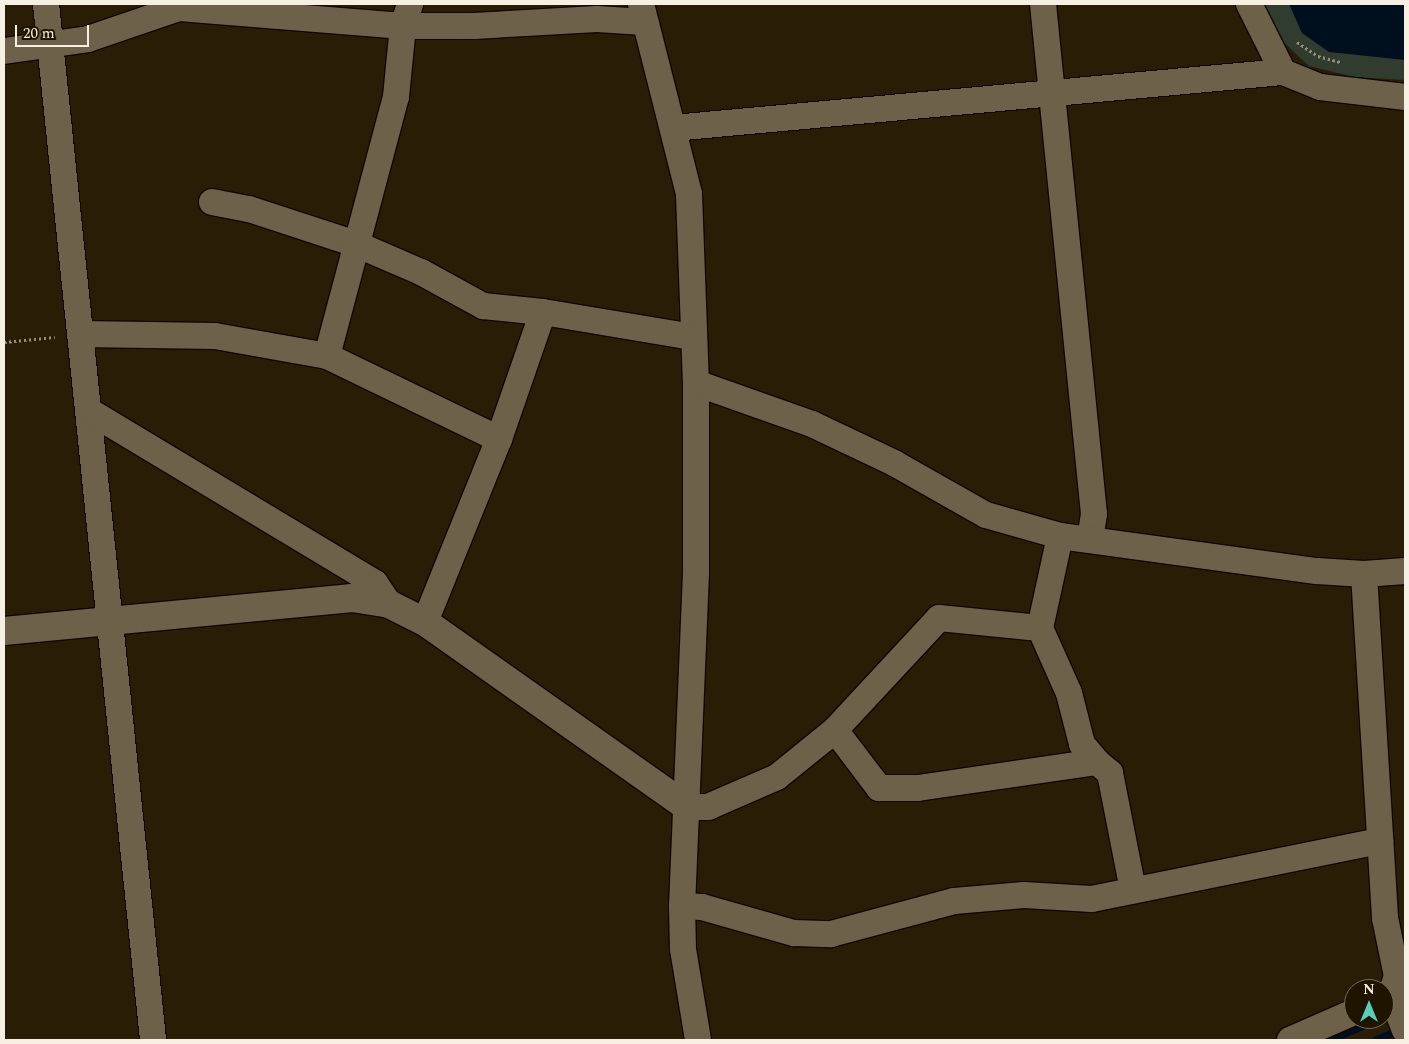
<!DOCTYPE html>
<style>
body{margin:0}
#map{position:relative;width:1409px;height:1044px;overflow:hidden;background:#291d06;font-family:Spectral,serif}
div>[style]{position:absolute}
.green>*{inset:0;background:#303c2d}
.water>*{inset:0;background:#000f1d}
.stream>*{height:8px;margin:-4px;padding:0 4px;transform-origin:4px;border-radius:4px;background:#000f1d}
.path>*{height:3px;margin-top:-1.5px;transform-origin:0;background:repeating-linear-gradient(90deg,#968c79 0 2.5px,transparent 0 5px)}
.roads{filter:drop-shadow(1px 0 #110700) drop-shadow(-1px 0 #110700) drop-shadow(0 1px #110700) drop-shadow(0 -1px #110700)}
.street>*{height:26px;margin:-13px;padding:0 13px;transform-origin:13px;border-radius:13px;background:#6e6149}
.secondary>*{height:28px;margin:-14px;padding:0 14px;transform-origin:14px;border-radius:14px;background:#6e6149}
span{translate:-50% -50%;white-space:nowrap;text-align:center;line-height:1.15;-webkit-text-stroke:4.5px #1f1400;paint-order:stroke}
.frame{position:absolute;inset:0;border:5px solid #f7efe1;pointer-events:none}
.north{position:absolute;left:1344px;top:979px;width:50px;height:50px;box-sizing:border-box;background:#1f1400;border:1px solid #756c5a;border-radius:50%;rotate:0deg;font-size:14px;font-weight:700;line-height:20px;text-align:center;color:#f7efe1}
.north::after{content:'';display:block;margin:auto;width:18px;height:22px;background:#5acebd;clip-path:polygon(50% 0,100% 100%,50% 72%,0 100%)}
.scale{position:absolute;left:15px;top:25px;width:74px;height:22px;box-sizing:border-box;border:2px solid #f7efe1;border-top:0;padding-left:6px;font-size:15px;line-height:18px;white-space:nowrap;color:#f7efe1;-webkit-text-stroke:4px #1f1400;paint-order:stroke}
</style>
<div id="map">
<div class="green">
<div style="clip-path:polygon(1265px 4px,1405px 4px,1405px 80px,1354px 77px,1309px 66px,1281px 40px)"></div>
</div>
<div class="water">
<div style="clip-path:polygon(1289px 4px,1405px 4px,1405px 60px,1329px 52px,1302px 33px)"></div>
</div>
<div class="stream">
<div style="left:1330px;top:1040px;width:53px;rotate:-23.2deg"></div>
<div style="left:1377px;top:1040px;width:26px;rotate:-23deg"></div>
</div>
<div class="path">
<div style="left:1297px;top:42px;width:25px;rotate:34deg"></div>
<div style="left:1318px;top:56px;width:23px;rotate:15deg"></div>
<div style="left:4px;top:342px;width:51px;rotate:-5.6deg"></div>
</div>
<div class="roads">
<div class="street">
<div style="left:46px;top:4px;width:1042px;rotate:84.1deg"></div>
<div style="left:641px;top:4px;width:196px;rotate:75.8deg"></div>
<div style="left:689px;top:194px;width:189px;rotate:87.9deg"></div>
<div style="left:696px;top:383px;width:190px;rotate:90deg"></div>
<div style="left:696px;top:573px;width:333px;rotate:92.4deg"></div>
<div style="left:682px;top:906px;width:43px;rotate:88.7deg"></div>
<div style="left:683px;top:949px;width:92px;rotate:80.6deg"></div>
<div style="left:1043px;top:4px;width:513px;rotate:84.29deg"></div>
<div style="left:1094px;top:514px;width:24px;rotate:99deg"></div>
<div style="left:1249px;top:4px;width:76px;rotate:63.4deg"></div>
<div style="left:1283px;top:72px;width:40px;rotate:22deg"></div>
<div style="left:1320px;top:87px;width:86px;rotate:6.7deg"></div>
<div style="left:4px;top:51px;width:85px;rotate:-8.1deg"></div>
<div style="left:88px;top:39px;width:96px;rotate:-18.8deg"></div>
<div style="left:179px;top:8px;width:225px;rotate:4.6deg"></div>
<div style="left:403px;top:26px;width:71px"></div>
<div style="left:474px;top:26px;width:123px;rotate:-3.3deg"></div>
<div style="left:597px;top:19px;width:47px;rotate:3.7deg"></div>
<div style="left:673px;top:128px;width:613px;rotate:-5.25deg"></div>
<div style="left:212px;top:202px;width:38px;rotate:11deg"></div>
<div style="left:249px;top:209px;width:113px;rotate:18.1deg"></div>
<div style="left:356px;top:244px;width:71px;rotate:23.3deg"></div>
<div style="left:421px;top:272px;width:71px;rotate:28.7deg"></div>
<div style="left:483px;top:306px;width:60px;rotate:5.7deg"></div>
<div style="left:543px;top:312px;width:151px;rotate:9.5deg"></div>
<div style="left:81px;top:334px;width:134px;rotate:0.9deg"></div>
<div style="left:215px;top:336px;width:114px;rotate:10.1deg"></div>
<div style="left:327px;top:356px;width:191px;rotate:25.8deg"></div>
<div style="left:327px;top:356px;width:268px;rotate:-75.1deg"></div>
<div style="left:396px;top:97px;width:71px;rotate:-84.4deg"></div>
<div style="left:403px;top:26px;width:23px;rotate:-72deg"></div>
<div style="left:696px;top:383px;width:123px;rotate:19.5deg"></div>
<div style="left:812px;top:424px;width:91px;rotate:25.4deg"></div>
<div style="left:894px;top:463px;width:106px;rotate:29.5deg"></div>
<div style="left:986px;top:515px;width:77px;rotate:15.8deg"></div>
<div style="left:1060px;top:536px;width:259px;rotate:7.8deg"></div>
<div style="left:1317px;top:571px;width:47px;rotate:3.7deg"></div>
<div style="left:1364px;top:574px;width:41px;rotate:-4.2deg"></div>
<div style="left:89px;top:411px;width:334px;rotate:31deg"></div>
<div style="left:375px;top:583px;width:25px;rotate:56deg"></div>
<div style="left:1364px;top:574px;width:345px;rotate:86.5deg"></div>
<div style="left:1385px;top:918px;width:59px;rotate:78.3deg"></div>
<div style="left:1397px;top:976px;width:19px;rotate:108deg"></div>
<div style="left:425px;top:622px;width:197px;rotate:-68deg"></div>
<div style="left:499px;top:439px;width:134px;rotate:-70.9deg"></div>
<div style="left:1040px;top:628px;width:94px;rotate:-77.7deg"></div>
<div style="left:835px;top:730px;width:73px;rotate:52.8deg"></div>
<div style="left:879px;top:788px;width:39px"></div>
<div style="left:918px;top:788px;width:181px;rotate:-8.3deg"></div>
<div style="left:1097px;top:762px;width:17px;rotate:40deg"></div>
<div style="left:1110px;top:773px;width:119px;rotate:78.9deg"></div>
<div style="left:687px;top:807px;width:21px"></div>
<div style="left:708px;top:807px;width:75px;rotate:-23.5deg"></div>
<div style="left:777px;top:777px;width:75px;rotate:-39deg"></div>
<div style="left:835px;top:730px;width:153px;rotate:-47.1deg"></div>
<div style="left:939px;top:618px;width:101px;rotate:5.7deg"></div>
<div style="left:1040px;top:628px;width:71px;rotate:66deg"></div>
<div style="left:1069px;top:693px;width:53px;rotate:75.7deg"></div>
<div style="left:1082px;top:744px;width:23px;rotate:50deg"></div>
<div style="left:682px;top:906px;width:20px;rotate:3deg"></div>
<div style="left:702px;top:907px;width:96px;rotate:15.8deg"></div>
<div style="left:794px;top:933px;width:37px;rotate:2deg"></div>
<div style="left:831px;top:934px;width:127px;rotate:-15deg"></div>
<div style="left:954px;top:901px;width:70px;rotate:-4.9deg"></div>
<div style="left:1024px;top:895px;width:68px;rotate:3.4deg"></div>
<div style="left:1092px;top:899px;width:294px;rotate:-11.4deg"></div>
<div style="left:1384px;top:997px;width:8px;rotate:-23deg"></div>
<div style="left:1391px;top:994px;width:39px;rotate:69deg"></div>
<div style="left:1290px;top:1040px;width:70px;rotate:-23.6deg"></div>
</div>
<div class="secondary">
<div style="left:4px;top:631px;width:350px;rotate:-5.4deg"></div>
<div style="left:352px;top:598px;width:37px;rotate:9deg"></div>
<div style="left:389px;top:604px;width:40px;rotate:26.6deg"></div>
<div style="left:425px;top:622px;width:321px;rotate:35.2deg"></div>
</div>
</div>
<div class="frame"></div>
<div class="north">N</div>
<div class="scale">20 m</div>
</div>
